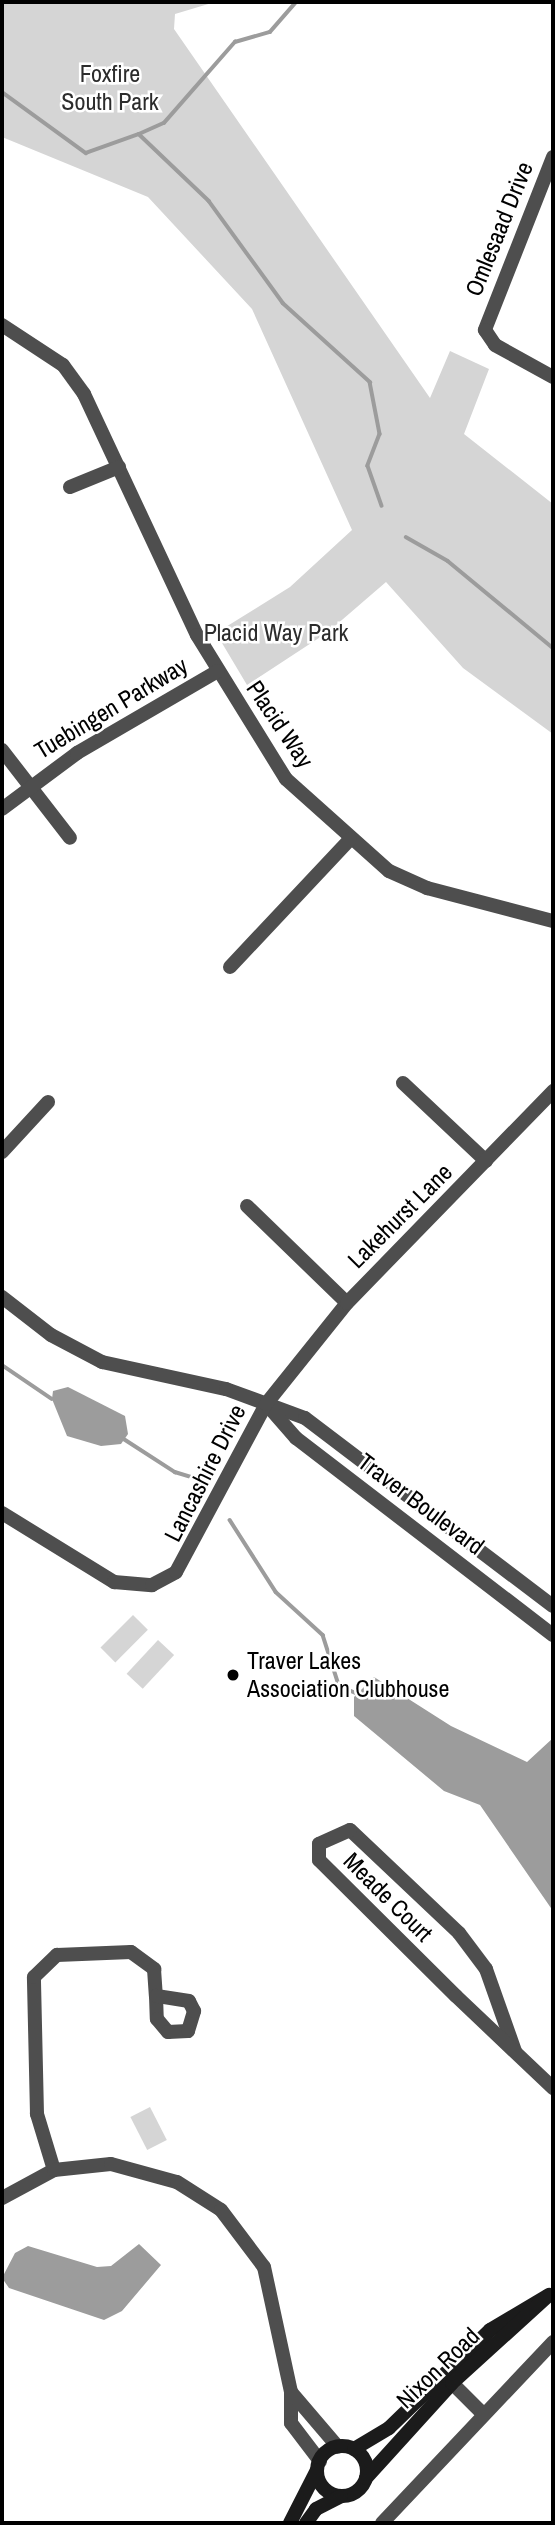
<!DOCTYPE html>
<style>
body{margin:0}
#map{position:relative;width:555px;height:2525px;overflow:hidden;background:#fff;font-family:"Archivo Narrow",sans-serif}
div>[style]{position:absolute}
.green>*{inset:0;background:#d5d5d5;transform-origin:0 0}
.water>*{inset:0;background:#9c9c9c}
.stream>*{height:3.5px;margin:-1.75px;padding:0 1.75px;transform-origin:1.75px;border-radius:1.75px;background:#9c9c9c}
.street>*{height:14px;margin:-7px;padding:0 7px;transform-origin:7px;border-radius:7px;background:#4e4e4e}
.secondary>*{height:14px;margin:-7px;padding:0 7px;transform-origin:7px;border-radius:7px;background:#1b1b1b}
.secondary>.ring{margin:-7px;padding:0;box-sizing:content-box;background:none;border:14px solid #1b1b1b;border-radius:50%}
.dots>*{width:19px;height:19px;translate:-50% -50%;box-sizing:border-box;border:4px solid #fff;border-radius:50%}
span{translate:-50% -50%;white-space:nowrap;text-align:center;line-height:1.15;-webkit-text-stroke:5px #fff;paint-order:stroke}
.park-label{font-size:24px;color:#2c2c2c}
.street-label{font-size:24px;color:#000}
.poi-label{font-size:24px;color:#000}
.left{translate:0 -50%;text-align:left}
.frame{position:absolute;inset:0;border:4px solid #000;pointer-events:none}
</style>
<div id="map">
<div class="green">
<div style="clip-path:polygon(2px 2px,215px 2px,175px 14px,174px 29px,430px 398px,450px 351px,489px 369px,464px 434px,553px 504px,553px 734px,463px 668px,386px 582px,328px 632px,247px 685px,216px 633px,290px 587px,352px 530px,252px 309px,148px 197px,2px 137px)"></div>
<div style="left:133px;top:1615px;width:21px;height:46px;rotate:45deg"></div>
<div style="left:158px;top:1640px;width:22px;height:46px;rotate:43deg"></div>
<div style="left:150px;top:2107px;width:37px;height:22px;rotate:63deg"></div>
</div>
<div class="water">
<div style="clip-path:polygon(68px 1387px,125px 1416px,128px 1434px,121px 1444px,101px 1446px,67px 1436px,52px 1399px,53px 1391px)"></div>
<div style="clip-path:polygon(374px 1677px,451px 1726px,527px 1762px,553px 1738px,553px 1911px,480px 1805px,444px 1791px,354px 1716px,354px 1697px)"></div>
<div style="clip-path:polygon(139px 2244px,161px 2265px,122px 2311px,104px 2320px,9px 2288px,2px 2278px,15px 2253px,28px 2246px,97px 2267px,111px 2266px)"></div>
</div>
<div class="stream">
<div style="left:2px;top:92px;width:104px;rotate:36deg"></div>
<div style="left:86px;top:153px;width:56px;rotate:-19.7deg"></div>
<div style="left:139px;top:134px;width:97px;rotate:43.7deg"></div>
<div style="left:209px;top:201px;width:126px;rotate:54deg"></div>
<div style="left:283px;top:303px;width:118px;rotate:42.2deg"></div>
<div style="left:370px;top:382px;width:53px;rotate:79.1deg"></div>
<div style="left:380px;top:434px;width:34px;rotate:111deg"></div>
<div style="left:368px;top:466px;width:42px;rotate:70.7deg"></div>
<div style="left:139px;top:134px;width:27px;rotate:-24deg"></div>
<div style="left:164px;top:123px;width:108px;rotate:-48.8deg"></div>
<div style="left:235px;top:42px;width:36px;rotate:-16deg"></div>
<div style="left:270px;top:32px;width:40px;rotate:-49deg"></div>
<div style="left:406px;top:537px;width:48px;rotate:29.7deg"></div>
<div style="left:448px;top:561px;width:136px;rotate:39.6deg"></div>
<div style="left:2px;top:1365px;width:60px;rotate:34.2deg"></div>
<div style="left:124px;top:1439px;width:61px;rotate:32.9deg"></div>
<div style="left:175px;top:1472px;width:24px;rotate:17deg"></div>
<div style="left:230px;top:1520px;width:85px;rotate:57.4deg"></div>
<div style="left:276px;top:1592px;width:64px;rotate:42.5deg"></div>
<div style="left:323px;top:1635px;width:49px;rotate:72.3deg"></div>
<div style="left:349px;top:1690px;width:10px;rotate:24deg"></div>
</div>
<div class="street">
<div style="left:553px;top:157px;width:186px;rotate:111.5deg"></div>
<div style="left:485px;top:330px;width:18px;rotate:56deg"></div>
<div style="left:495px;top:345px;width:66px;rotate:28.9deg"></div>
<div style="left:2px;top:325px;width:73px;rotate:33.3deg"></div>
<div style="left:63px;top:365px;width:36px;rotate:54deg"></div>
<div style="left:84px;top:394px;width:266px;rotate:64.9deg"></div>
<div style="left:197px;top:635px;width:169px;rotate:58.3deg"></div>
<div style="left:286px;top:779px;width:138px;rotate:41.8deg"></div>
<div style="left:389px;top:871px;width:42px;rotate:24.1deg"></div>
<div style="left:427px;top:888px;width:130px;rotate:14.7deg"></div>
<div style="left:70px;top:487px;width:53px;rotate:-22.2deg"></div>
<div style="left:2px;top:750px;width:111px;rotate:52.3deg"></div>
<div style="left:2px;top:809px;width:94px;rotate:-36.7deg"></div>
<div style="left:77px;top:753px;width:163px;rotate:-30.2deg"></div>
<div style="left:230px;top:967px;width:175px;rotate:-46.8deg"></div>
<div style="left:403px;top:1083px;width:114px;rotate:43.2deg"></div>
<div style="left:2px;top:1152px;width:68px;rotate:-47.4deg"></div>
<div style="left:247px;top:1206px;width:139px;rotate:44.1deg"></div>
<div style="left:2px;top:1297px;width:62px;rotate:37.8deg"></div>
<div style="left:51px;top:1335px;width:58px;rotate:27.9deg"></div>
<div style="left:102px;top:1362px;width:127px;rotate:12.3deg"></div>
<div style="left:226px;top:1389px;width:84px;rotate:20.2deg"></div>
<div style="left:305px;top:1418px;width:311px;rotate:37.2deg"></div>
<div style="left:267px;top:1405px;width:44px;rotate:48.7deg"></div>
<div style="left:296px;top:1438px;width:324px;rotate:37.5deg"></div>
<div style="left:2px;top:1513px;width:132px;rotate:31.6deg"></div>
<div style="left:114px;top:1582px;width:38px;rotate:5deg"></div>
<div style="left:152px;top:1585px;width:27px;rotate:-28deg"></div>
<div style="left:176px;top:1572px;width:191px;rotate:-61.8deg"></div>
<div style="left:266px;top:1404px;width:129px;rotate:-51.3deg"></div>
<div style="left:347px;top:1303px;width:296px;rotate:-45.8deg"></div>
<div style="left:515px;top:2051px;width:87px;rotate:-109.5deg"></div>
<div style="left:486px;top:1969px;width:45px;rotate:-126.9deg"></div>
<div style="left:459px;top:1933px;width:150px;rotate:-136.6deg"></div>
<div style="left:350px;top:1830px;width:34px;rotate:156deg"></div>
<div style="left:319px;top:1844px;width:16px;rotate:90deg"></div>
<div style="left:319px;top:1860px;width:193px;rotate:44.8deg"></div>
<div style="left:456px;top:1996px;width:134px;rotate:43.5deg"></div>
<div style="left:54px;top:2170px;width:59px;rotate:-106.9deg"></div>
<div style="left:37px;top:2114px;width:137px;rotate:-91.3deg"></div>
<div style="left:34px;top:1977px;width:32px;rotate:-44deg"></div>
<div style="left:57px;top:1955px;width:74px;rotate:-2.3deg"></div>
<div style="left:131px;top:1952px;width:29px;rotate:36deg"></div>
<div style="left:154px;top:1969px;width:27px;rotate:86deg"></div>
<div style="left:156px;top:1996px;width:23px;rotate:88deg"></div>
<div style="left:157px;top:2019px;width:17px;rotate:50deg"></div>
<div style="left:168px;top:2032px;width:20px;rotate:-3deg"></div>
<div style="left:188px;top:2031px;width:21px;rotate:-73deg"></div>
<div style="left:194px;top:2011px;width:11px;rotate:-117deg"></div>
<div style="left:189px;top:2001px;width:33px;rotate:-171deg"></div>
<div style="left:2px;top:2198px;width:59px;rotate:-28.3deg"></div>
<div style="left:54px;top:2170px;width:57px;rotate:-6deg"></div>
<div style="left:111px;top:2164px;width:68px;rotate:15.3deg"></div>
<div style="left:177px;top:2182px;width:52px;rotate:32.5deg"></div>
<div style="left:221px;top:2210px;width:71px;rotate:53deg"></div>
<div style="left:264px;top:2267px;width:128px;rotate:77.8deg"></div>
<div style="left:291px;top:2392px;width:31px;rotate:90deg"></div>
<div style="left:291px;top:2423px;width:48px;rotate:52.7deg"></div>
<div style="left:452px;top:2383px;width:45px;rotate:45deg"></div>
<div style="left:291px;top:2392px;width:72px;rotate:49.5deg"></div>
<div style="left:382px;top:2523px;width:249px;rotate:-46.6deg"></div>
</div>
<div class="secondary">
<div class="ring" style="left:317px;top:2446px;width:36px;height:36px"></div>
<div style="left:354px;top:2449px;width:41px;rotate:-31deg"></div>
<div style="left:389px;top:2428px;width:141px;rotate:-44.1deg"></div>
<div style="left:490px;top:2330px;width:69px;rotate:-30.7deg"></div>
<div style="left:366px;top:2478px;width:128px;rotate:-47.8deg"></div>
<div style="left:452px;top:2383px;width:130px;rotate:-42.2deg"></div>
<div style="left:290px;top:2523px;width:59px;rotate:-63deg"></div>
<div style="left:306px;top:2523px;width:17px;rotate:-54deg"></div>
<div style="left:316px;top:2509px;width:28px;rotate:-27deg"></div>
</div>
<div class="dots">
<div style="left:233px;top:1675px;background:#000"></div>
</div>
<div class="park-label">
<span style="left:110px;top:88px">Foxfire<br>South Park</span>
<span style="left:276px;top:633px">Placid Way Park</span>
</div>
<div class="street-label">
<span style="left:499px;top:229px;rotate:-68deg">Omlesaad Drive</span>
<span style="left:111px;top:708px;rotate:-31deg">Tuebingen Parkway</span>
<span style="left:280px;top:724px;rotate:56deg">Placid Way</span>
<span style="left:400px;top:1216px;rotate:-45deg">Lakehurst Lane</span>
<span style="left:205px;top:1473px;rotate:-63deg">Lancashire Drive</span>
<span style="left:421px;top:1504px;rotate:37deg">Traver Boulevard</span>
<span style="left:388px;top:1897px;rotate:45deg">Meade Court</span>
<span style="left:438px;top:2368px;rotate:-44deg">Nixon Road</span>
</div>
<div class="poi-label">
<span class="left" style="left:247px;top:1675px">Traver Lakes<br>Association Clubhouse</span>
</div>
<div class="frame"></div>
</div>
